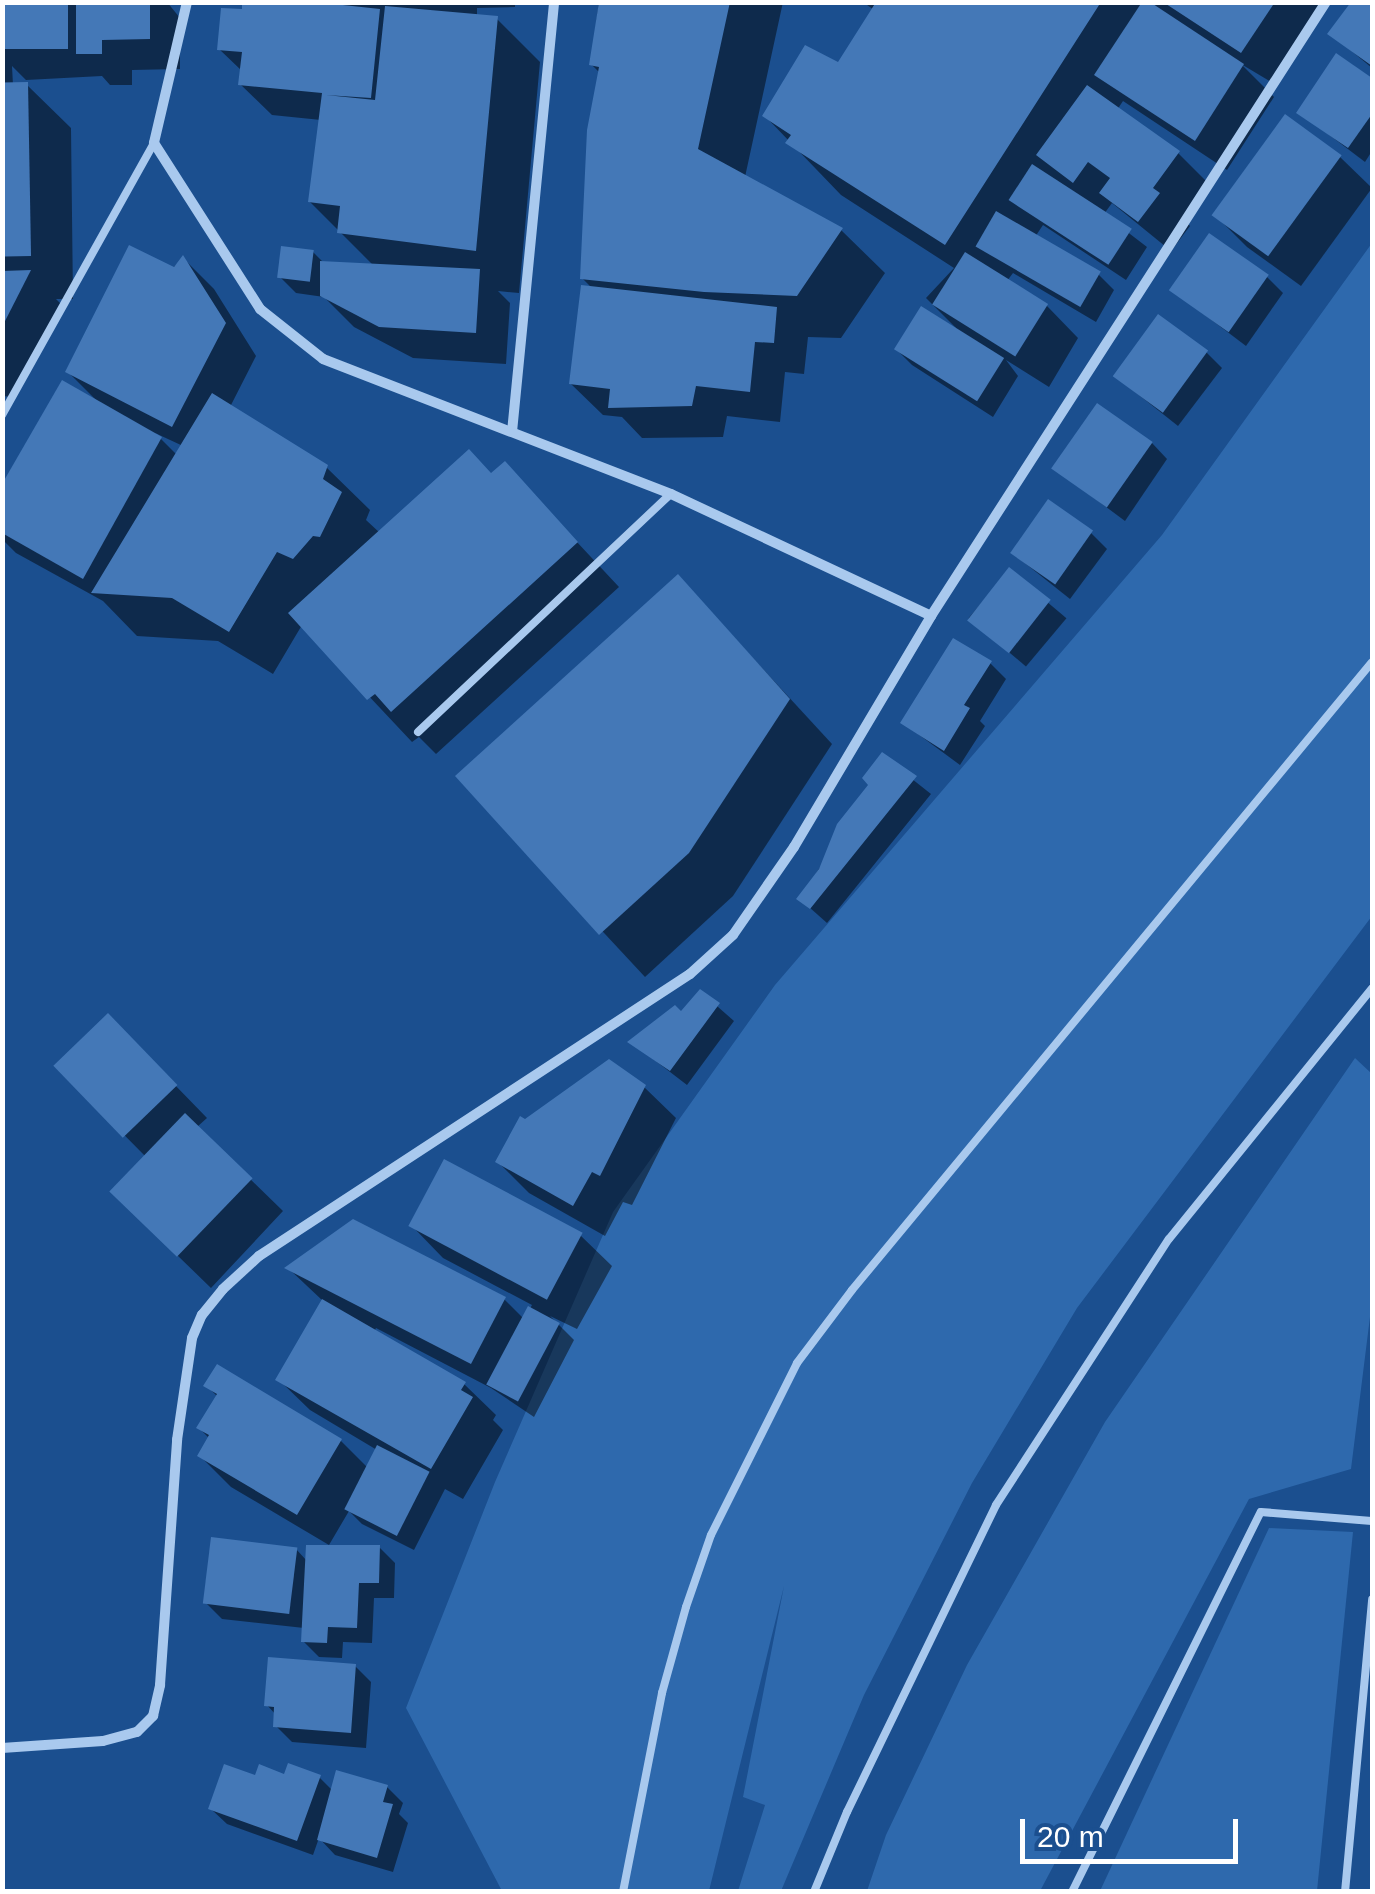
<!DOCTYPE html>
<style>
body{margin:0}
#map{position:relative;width:1375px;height:1894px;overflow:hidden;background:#1b4f8f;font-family:Arial,sans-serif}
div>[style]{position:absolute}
.green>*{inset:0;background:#2e69ad}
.shadow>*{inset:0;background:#0007;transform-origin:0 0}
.building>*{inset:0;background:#4478b7;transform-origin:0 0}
.service>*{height:8px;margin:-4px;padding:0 4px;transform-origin:4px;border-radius:4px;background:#a9c9ee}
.minor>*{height:10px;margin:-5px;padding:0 5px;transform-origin:5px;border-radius:5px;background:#a9c9ee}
span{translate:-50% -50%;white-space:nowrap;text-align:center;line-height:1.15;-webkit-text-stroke:9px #1b4f8f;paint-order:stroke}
.frame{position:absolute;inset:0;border:5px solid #fff;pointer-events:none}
.scale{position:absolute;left:1020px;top:1819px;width:218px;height:45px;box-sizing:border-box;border:5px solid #fff;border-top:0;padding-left:12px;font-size:30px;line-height:35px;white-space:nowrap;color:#fff;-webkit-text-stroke:8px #1b4f8f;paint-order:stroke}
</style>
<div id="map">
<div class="green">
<div style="clip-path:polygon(1372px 243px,1372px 916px,1077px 1308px,972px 1483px,864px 1695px,781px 1891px,738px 1891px,765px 1805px,743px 1797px,784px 1586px,709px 1891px,502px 1891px,406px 1708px,495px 1482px,613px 1212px,775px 985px,1162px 535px)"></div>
<div style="clip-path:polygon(1355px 1058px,1372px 1074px,1372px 1301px,1351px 1469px,1249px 1499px,1040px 1891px,867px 1891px,886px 1835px,967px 1665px,1105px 1422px)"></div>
<div style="clip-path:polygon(1269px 1528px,1353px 1532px,1317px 1891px,1100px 1891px)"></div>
</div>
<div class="shadow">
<div style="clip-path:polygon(2px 2px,167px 2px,180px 18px,180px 69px,132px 70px,132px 85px,110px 85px,102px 76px,26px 80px,12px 66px,13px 85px,27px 85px,71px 128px,73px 299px,56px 299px,61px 304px,14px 397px,2px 396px)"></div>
<div style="clip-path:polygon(245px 2px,515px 2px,515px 7px,477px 8px,477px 16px,496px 18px,540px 62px,519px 293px,498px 291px,510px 303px,506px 364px,413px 358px,354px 327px,324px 297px,296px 293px,280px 277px,313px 252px,324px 263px,374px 266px,310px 202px,321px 120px,272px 115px,240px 84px,242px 71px,219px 49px,244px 12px)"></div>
<div style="clip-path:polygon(599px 2px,783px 2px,745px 177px,841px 230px,885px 273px,841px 338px,808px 337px,804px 374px,785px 372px,780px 422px,727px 416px,723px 437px,642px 438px,622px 417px,603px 415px,571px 384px,593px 289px,582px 278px,601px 74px,591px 64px)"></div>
<div style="clip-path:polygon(863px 2px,1326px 3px,1273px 83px,1241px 64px,1274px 97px,1227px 170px,1123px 101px,1117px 110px,1178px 153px,1210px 185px,1184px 220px,1190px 226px,1171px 251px,1112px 203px,1104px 214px,1147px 247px,1126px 280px,1043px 225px,1035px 237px,1098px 274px,1114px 290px,1096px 322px,1013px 273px,1007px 281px,1047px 306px,1078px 338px,1049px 387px,1006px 360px,1018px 376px,993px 417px,912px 365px,896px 349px,956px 328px,926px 298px,954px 268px,841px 195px,765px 116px,838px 66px,874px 10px)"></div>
<div style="clip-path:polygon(1354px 2px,1372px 2px,1372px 68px,1331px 34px)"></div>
<div style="clip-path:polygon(1337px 57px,1372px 81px,1372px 151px,1365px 162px,1299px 112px)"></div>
<div style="clip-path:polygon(1340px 157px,1372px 188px,1301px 286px,1247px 247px,1216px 216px)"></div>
<div style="clip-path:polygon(evenodd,183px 258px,214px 289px,256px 356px,230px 407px,326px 467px,370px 510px,366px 520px,380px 533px,492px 475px,504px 464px,619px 587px,436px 754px,419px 737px,412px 742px,302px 625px,273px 674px,218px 641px,137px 636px,103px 601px,16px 553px,2px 539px,2px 489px,96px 400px,68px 372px,183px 258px,155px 433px,183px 446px,177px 455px,155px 433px)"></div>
<div style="clip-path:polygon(1267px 277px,1283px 293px,1246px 346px,1172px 290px)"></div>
<div style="clip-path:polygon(1206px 352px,1222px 368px,1178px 426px,1115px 376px)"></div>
<div style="clip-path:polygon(1152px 443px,1167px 459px,1125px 521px,1055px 469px)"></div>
<div style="clip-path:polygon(1091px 533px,1107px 549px,1070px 599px,1011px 552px)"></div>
<div style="left:1009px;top:570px;width:75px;height:63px;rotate:40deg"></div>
<div style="clip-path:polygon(678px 577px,832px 744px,733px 896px,645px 977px,459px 777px)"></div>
<div style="clip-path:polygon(990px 663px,1006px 679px,980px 721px,985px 726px,960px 765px,903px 723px)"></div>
<div style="clip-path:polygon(883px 756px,931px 794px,827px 923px,800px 899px,872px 785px)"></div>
<div style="clip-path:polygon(701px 992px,734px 1021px,687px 1085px,631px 1042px,681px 1014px)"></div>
<div style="clip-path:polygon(139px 1048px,207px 1118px,197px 1127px,283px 1211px,211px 1288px,144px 1223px,146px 1157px,57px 1067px)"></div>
<div style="clip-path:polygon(644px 1087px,676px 1118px,632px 1205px,623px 1202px,605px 1236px,529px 1193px,498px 1162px,526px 1122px)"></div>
<div style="clip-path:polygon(412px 1226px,580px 1235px,612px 1266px,577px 1329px,550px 1316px,574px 1340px,534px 1417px,491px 1388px,376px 1328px,374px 1332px,464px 1384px,496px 1415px,493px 1420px,503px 1430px,463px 1499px,445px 1489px,414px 1550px,362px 1524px,349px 1511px,329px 1545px,231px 1487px,200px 1456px,210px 1439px,199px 1428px,218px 1397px,206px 1385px,218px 1367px,341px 1441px,368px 1468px,377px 1450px,310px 1410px,278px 1379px,323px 1301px,288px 1268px,504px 1299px,524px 1319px,532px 1305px,443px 1258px)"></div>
<div style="clip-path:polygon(379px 1547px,395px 1563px,394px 1598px,374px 1598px,372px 1643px,343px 1642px,342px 1658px,319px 1657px,303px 1641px,304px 1628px,222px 1619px,206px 1603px,296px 1549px,307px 1561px)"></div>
<div style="clip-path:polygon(355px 1666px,371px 1682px,366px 1748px,292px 1742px,276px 1726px,276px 1715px,267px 1705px)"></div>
<div style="clip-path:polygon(286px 1777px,319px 1777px,333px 1791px,387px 1787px,403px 1803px,399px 1814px,408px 1823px,393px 1872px,335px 1855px,319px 1838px,313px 1855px,227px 1824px,211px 1809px,257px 1778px)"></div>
</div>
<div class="building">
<div style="left:2px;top:2px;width:66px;height:47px"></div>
<div style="clip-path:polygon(76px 2px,150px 2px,150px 39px,102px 40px,102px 54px,76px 54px)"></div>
<div style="clip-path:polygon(242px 2px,315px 2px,380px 9px,371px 98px,326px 95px,375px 100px,385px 6px,498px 16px,476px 251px,337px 233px,340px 206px,308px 202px,322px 93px,238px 85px,242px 52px,217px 50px,221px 8px,242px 9px)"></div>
<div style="clip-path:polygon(599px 2px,730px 2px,698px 149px,843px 228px,797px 296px,704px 292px,580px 279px,587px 130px,599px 67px,589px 65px)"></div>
<div style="clip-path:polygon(876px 2px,1101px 2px,945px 245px,785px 143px,791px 135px,762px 116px,805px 45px,838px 62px)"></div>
<div style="clip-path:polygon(1142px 2px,1150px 2px,1244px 64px,1195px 141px,1094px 75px)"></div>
<div style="clip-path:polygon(1163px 2px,1275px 2px,1241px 53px)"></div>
<div style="clip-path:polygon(1351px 2px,1372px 2px,1372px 66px,1327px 34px)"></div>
<div style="clip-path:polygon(1336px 53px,1372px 78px,1372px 114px,1348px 148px,1296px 113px)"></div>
<div style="left:28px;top:82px;width:174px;height:26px;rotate:89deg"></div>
<div style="clip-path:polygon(1087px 85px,1180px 151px,1153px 188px,1160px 193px,1138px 222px,1099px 193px,1110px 178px,1088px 162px,1073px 183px,1036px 155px)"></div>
<div style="left:1285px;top:114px;width:70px;height:125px;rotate:36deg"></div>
<div style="left:1032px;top:164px;width:119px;height:43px;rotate:33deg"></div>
<div style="left:996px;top:211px;width:121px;height:41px;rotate:30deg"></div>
<div style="left:1209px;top:233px;width:73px;height:70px;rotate:35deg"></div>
<div style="clip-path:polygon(129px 245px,174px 267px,183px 255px,226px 323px,172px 427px,65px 372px)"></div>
<div style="left:281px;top:246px;width:33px;height:32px;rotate:7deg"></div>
<div style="left:965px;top:252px;width:98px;height:62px;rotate:32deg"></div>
<div style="clip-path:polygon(320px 261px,480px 269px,476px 333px,379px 327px,320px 296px)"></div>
<div style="clip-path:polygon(31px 270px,2px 327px,2px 271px)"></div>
<div style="clip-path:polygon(581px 285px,777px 307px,774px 343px,755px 342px,750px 392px,696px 386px,692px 406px,608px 408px,610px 389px,569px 384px)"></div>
<div style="left:921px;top:306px;width:98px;height:51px;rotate:32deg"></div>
<div style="left:1158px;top:314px;width:62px;height:77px;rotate:36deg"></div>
<div style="clip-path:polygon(62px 380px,162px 437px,83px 579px,2px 533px,2px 484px)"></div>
<div style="clip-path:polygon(212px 393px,328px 465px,323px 479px,342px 492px,320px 537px,313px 536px,293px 559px,277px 552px,229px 632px,172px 598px,91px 593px)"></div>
<div style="left:1097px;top:403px;width:68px;height:80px;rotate:35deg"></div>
<div style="clip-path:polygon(469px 449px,491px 473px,505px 461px,578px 542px,391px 712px,375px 694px,367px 700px,288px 613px)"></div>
<div style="left:1048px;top:499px;width:55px;height:66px;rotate:35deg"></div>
<div style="left:1009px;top:567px;width:53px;height:68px;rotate:38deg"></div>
<div style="clip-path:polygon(678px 574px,790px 699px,689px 853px,599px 935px,455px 776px)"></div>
<div style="clip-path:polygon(953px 638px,992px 661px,964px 705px,970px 708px,944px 751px,900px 723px)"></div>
<div style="clip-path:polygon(882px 752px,917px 776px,810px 909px,796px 899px,819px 869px,837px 824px,868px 785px,862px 778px)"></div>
<div style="clip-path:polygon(700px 989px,720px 1003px,670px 1071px,627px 1042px,675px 1005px,681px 1011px)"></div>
<div style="left:108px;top:1013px;width:100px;height:76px;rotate:46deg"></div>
<div style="clip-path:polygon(609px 1059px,646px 1085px,600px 1176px,592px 1172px,573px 1206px,495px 1162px,520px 1116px,525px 1119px)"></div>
<div style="left:185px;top:1113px;width:94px;height:109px;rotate:44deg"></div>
<div style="left:444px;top:1159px;width:157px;height:76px;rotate:28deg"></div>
<div style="clip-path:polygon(353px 1219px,506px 1297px,471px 1364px,284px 1268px)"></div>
<div style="clip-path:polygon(322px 1299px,466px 1382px,461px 1390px,473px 1397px,431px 1469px,275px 1380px)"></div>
<div style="left:528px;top:1306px;width:36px;height:89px;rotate:28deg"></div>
<div style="clip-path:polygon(217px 1364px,342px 1439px,297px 1515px,197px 1456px,209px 1435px,196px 1428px,217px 1394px,203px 1386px)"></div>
<div style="left:377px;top:1445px;width:59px;height:72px;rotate:27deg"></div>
<div style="left:211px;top:1537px;width:87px;height:67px;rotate:7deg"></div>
<div style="clip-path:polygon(306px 1545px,380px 1545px,379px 1583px,359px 1583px,357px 1628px,328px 1627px,327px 1643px,301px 1642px)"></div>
<div style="clip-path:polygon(268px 1657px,356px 1664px,351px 1733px,273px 1727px,274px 1707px,264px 1706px)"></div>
<div style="clip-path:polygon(288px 1763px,321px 1775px,297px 1841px,208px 1809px,224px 1764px,255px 1775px,259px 1764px,284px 1774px)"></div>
<div style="clip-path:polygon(336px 1770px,388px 1785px,383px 1802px,393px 1804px,377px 1858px,317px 1840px)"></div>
</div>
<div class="service">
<div style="left:2px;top:415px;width:312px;rotate:-60.8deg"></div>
<div style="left:418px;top:732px;width:347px;rotate:-43.3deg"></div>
<div style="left:623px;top:1892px;width:203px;rotate:-78.9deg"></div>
<div style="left:662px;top:1693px;width:89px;rotate:-74.4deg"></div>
<div style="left:686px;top:1607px;width:76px;rotate:-70.9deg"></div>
<div style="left:711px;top:1535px;width:192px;rotate:-63.4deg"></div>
<div style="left:797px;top:1363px;width:91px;rotate:-53deg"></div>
<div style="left:852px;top:1290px;width:815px;rotate:-50.37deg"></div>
<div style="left:814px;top:1892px;width:87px;rotate:-67.6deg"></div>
<div style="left:847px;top:1812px;width:341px;rotate:-64.1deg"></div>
<div style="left:996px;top:1505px;width:317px;rotate:-57deg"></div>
<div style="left:1169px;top:1239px;width:323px;rotate:-51deg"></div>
<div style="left:1072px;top:1892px;width:424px;rotate:-63.6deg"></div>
<div style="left:1261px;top:1512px;width:111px;rotate:4.6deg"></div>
<div style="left:1345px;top:1892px;width:294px;rotate:-84.7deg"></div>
</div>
<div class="minor">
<div style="left:187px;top:2px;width:145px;rotate:103.2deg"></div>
<div style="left:154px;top:143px;width:197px;rotate:57.4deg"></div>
<div style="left:260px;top:309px;width:80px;rotate:38.4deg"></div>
<div style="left:323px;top:359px;width:373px;rotate:21.2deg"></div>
<div style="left:671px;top:494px;width:287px;rotate:25.1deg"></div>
<div style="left:512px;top:432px;width:432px;rotate:-84.4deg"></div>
<div style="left:2px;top:1748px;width:101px;rotate:-4deg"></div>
<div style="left:103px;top:1741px;width:35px;rotate:-15deg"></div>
<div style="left:137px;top:1732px;width:23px;rotate:-45deg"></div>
<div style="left:153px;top:1716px;width:32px;rotate:-77deg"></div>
<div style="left:160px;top:1685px;width:246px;rotate:-86deg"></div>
<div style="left:177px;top:1440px;width:103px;rotate:-81.6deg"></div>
<div style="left:192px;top:1338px;width:25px;rotate:-67deg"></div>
<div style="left:202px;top:1315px;width:33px;rotate:-51deg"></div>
<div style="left:223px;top:1289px;width:49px;rotate:-42.5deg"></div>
<div style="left:259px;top:1256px;width:515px;rotate:-33.2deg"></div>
<div style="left:690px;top:974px;width:58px;rotate:-42.2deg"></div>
<div style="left:733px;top:935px;width:107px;rotate:-55.3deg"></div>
<div style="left:794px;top:847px;width:269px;rotate:-59.3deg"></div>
<div style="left:931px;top:616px;width:730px;rotate:-57.25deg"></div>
</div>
<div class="frame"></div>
<div class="scale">20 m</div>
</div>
